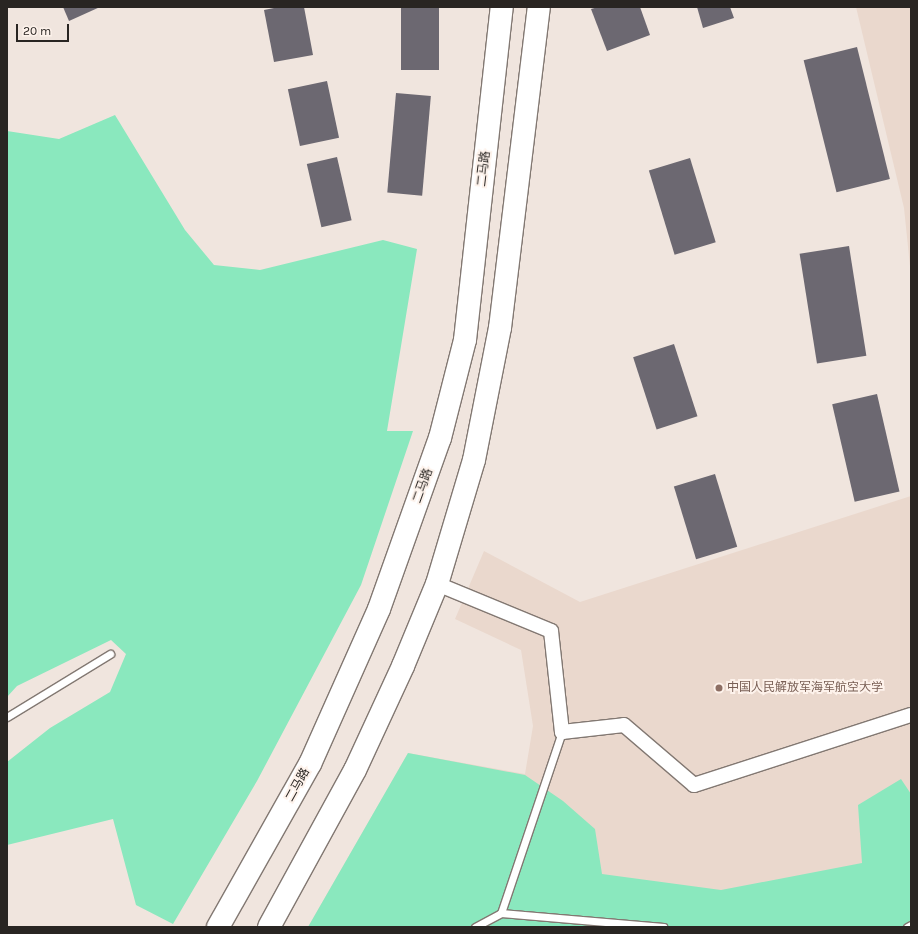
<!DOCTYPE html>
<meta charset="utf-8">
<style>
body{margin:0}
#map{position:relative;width:918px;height:934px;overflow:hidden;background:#f0e5de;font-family:Karla,"Noto Sans SC",sans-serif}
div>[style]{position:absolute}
.built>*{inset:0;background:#ead8cd}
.green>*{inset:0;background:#8ae8be}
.building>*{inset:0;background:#6c6871;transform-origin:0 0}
.roads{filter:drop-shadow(1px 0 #827872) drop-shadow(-1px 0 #827872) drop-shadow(0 1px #827872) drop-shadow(0 -1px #827872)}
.lane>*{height:7px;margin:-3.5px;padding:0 3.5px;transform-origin:3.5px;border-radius:3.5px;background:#fff}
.street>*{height:14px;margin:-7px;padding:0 7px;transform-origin:7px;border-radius:7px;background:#fff}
.primary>*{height:22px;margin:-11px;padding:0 11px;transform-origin:11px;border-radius:11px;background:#fff}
.dots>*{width:11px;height:11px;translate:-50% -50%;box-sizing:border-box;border:2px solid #fdf2eb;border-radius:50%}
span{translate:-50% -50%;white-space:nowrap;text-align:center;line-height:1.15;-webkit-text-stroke:4px #fdf2eb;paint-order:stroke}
.street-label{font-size:12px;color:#292522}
.education-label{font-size:12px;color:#785e54}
.left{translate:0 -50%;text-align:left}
.frame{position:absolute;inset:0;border:8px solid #292522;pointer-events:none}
.scale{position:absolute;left:16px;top:24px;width:53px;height:18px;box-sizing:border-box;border:2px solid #292522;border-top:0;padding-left:5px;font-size:12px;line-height:14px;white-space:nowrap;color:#292522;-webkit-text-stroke:3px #fdf2eb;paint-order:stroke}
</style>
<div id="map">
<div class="built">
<div style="clip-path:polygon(856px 7px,911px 7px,911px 276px,904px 208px)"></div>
<div style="clip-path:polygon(911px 496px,911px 927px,308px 927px,408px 753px,525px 774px,533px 726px,521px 650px,455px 619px,484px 551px,580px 602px)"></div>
</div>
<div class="green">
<div style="clip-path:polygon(115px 115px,185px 230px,214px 265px,260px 270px,383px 240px,417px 249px,387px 431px,413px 431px,361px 585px,257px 781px,173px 924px,136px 905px,113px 819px,7px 845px,7px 762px,50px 728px,110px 692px,126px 654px,111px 640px,17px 686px,7px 697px,7px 131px,59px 139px)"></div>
<div style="clip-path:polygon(408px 753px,525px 775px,563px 801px,595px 829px,602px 874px,721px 890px,862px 863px,858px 805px,901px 779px,911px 794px,911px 927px,308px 927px)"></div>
</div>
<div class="building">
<div style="clip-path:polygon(63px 7px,100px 7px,69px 21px)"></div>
<div style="clip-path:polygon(279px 7px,304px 7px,313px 55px,274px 62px,264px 10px)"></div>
<div style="left:401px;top:7px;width:38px;height:63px"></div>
<div style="clip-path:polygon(598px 7px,640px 7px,650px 35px,607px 51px,591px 9px)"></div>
<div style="clip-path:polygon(697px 7px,730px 7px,734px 18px,703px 28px)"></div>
<div style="left:857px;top:47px;width:136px;height:55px;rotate:76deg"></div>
<div style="left:327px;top:81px;width:58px;height:40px;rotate:78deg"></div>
<div style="left:396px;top:93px;width:35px;height:100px;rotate:5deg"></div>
<div style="left:337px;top:157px;width:65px;height:31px;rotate:77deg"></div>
<div style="left:690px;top:158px;width:88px;height:43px;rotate:73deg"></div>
<div style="left:849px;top:246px;width:111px;height:50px;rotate:81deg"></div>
<div style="left:674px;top:344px;width:76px;height:43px;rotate:72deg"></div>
<div style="left:877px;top:394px;width:100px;height:46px;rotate:77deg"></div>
<div style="left:715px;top:474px;width:76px;height:43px;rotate:73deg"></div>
</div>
<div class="roads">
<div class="lane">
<div style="left:7px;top:717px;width:121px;rotate:-31.5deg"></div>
<div style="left:501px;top:913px;width:191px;rotate:-71.4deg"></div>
<div style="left:475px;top:927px;width:30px;rotate:-28deg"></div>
<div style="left:501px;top:913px;width:163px;rotate:4.9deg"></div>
<div style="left:907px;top:927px;width:4px;rotate:-27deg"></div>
</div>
<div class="street">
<div style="left:437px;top:584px;width:123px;rotate:22.4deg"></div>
<div style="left:551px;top:631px;width:102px;rotate:83.8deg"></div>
<div style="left:562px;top:732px;width:62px;rotate:-6.4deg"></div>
<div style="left:624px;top:725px;width:92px;rotate:40.6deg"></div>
<div style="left:694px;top:785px;width:228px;rotate:-17.9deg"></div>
</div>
<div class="primary">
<div style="left:218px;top:927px;width:187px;rotate:-60.6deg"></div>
<div style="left:310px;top:764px;width:170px;rotate:-66deg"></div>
<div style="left:379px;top:609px;width:182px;rotate:-70.4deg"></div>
<div style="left:440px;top:438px;width:101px;rotate:-75.7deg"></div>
<div style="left:465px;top:340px;width:335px;rotate:-83.7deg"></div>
<div style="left:269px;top:927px;width:179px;rotate:-61.3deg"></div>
<div style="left:355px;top:770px;width:115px;rotate:-65.2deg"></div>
<div style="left:403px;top:666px;width:89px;rotate:-67.5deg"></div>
<div style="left:437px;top:584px;width:129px;rotate:-73.4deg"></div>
<div style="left:474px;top:460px;width:135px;rotate:-78.9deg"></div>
<div style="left:500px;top:328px;width:323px;rotate:-83.1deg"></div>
</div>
</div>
<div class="dots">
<div style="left:719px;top:688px;background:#8d6e63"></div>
</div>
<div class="street-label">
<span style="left:484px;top:169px;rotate:-83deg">二马路</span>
<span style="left:423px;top:486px;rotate:-70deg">二马路</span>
<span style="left:298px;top:785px;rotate:-61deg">二马路</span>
</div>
<div class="education-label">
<span class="left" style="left:727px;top:688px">中国人民解放军海军航空大学</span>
</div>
<div class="frame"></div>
<div class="scale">20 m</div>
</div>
